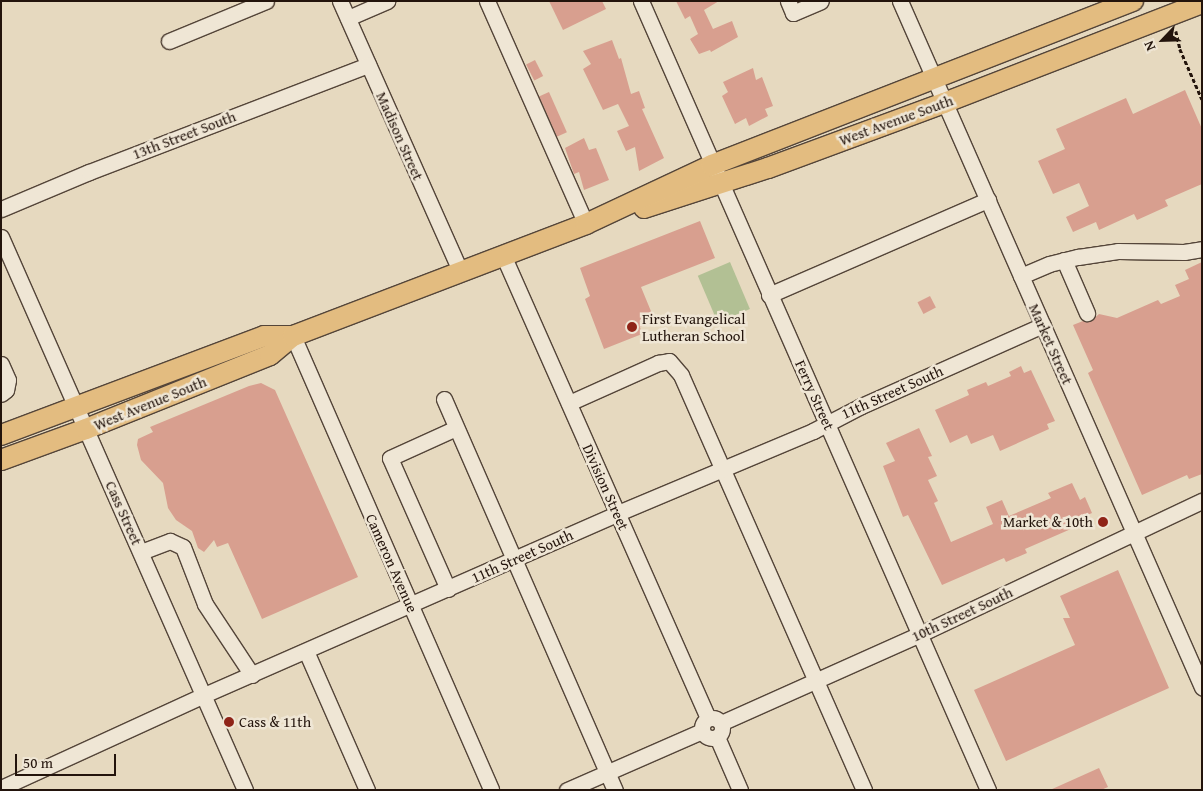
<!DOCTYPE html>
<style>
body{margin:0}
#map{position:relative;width:1203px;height:791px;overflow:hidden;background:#e6d9bf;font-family:"Gentium Book Plus",serif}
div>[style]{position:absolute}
.green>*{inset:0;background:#b2c094;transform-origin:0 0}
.building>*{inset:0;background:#d89f8f;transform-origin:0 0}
.path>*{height:2.5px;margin-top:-1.25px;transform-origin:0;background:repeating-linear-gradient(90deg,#23140c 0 4px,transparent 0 6.5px)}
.roads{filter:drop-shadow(1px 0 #544539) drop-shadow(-1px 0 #544539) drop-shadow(0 1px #544539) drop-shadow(0 -1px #544539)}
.minor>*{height:15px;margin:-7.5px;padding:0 7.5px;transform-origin:7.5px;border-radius:7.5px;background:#efe6d5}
.minor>.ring{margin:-7.5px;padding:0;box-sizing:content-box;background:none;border:15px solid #efe6d5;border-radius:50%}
.major>*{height:20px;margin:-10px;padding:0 10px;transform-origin:10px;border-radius:10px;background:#e3bc80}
.dots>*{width:14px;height:14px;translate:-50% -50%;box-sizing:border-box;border:2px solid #efe6d5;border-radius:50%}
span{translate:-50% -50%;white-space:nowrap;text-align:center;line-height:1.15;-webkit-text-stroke:5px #efe6d5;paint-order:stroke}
.street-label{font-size:15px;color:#23140c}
.poi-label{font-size:15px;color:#23140c}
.left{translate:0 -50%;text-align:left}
.right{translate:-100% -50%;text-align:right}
.frame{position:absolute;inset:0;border:2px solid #23140c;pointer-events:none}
.north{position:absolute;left:1138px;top:15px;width:50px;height:50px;-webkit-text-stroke:4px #efe6d5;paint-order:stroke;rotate:246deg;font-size:14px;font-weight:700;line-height:20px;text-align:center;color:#23140c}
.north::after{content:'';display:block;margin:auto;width:18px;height:22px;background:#23140c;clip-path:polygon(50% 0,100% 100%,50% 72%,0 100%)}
.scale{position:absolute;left:15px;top:754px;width:101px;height:22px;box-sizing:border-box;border:2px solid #23140c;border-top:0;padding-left:6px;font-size:15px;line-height:18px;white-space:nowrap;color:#23140c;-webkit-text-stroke:4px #efe6d5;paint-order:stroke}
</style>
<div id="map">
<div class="green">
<div style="left:730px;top:262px;width:51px;height:35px;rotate:67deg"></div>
</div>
<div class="building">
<div style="clip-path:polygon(549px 1px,602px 1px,606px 9px,563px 30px)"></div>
<div style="clip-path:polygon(676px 1px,719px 1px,704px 10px,713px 29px,732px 21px,738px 37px,711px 52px,710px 50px,699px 54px,690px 39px,698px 34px,690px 16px,685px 19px)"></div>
<div style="clip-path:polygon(612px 40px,619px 59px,621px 58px,631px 94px,639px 91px,645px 108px,642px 109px,664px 158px,639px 171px,635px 147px,626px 151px,617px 131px,629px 126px,618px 104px,603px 110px,583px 69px,591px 64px,583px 51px)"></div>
<div style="left:535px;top:60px;width:18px;height:10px;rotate:63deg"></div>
<div style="clip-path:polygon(753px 68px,756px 80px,762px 77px,773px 106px,765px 109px,768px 116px,749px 126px,746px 118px,735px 124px,722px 96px,728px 92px,723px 82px)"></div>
<div style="clip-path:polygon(1185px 90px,1202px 129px,1202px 184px,1165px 200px,1168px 206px,1137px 220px,1134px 214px,1099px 230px,1096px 222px,1073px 232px,1066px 217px,1089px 206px,1079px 183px,1053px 194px,1038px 161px,1065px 149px,1056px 129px,1126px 98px,1133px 114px)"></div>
<div style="left:549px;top:92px;width:44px;height:11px;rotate:66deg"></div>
<div style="clip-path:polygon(584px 138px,589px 150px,596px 148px,609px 180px,584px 190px,579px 172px,574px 174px,565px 148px)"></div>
<div style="clip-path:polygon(700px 221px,715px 258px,641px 287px,655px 321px,640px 327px,642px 334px,604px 349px,585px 299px,590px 296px,580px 268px)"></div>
<div style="clip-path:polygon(1202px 262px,1202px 474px,1189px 479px,1187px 475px,1142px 495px,1088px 373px,1093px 370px,1073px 325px,1083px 321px,1091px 321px,1099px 314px,1117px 318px,1158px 300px,1161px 304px,1180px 296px,1175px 285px,1189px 279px,1185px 270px)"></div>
<div style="left:930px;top:296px;width:13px;height:14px;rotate:63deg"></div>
<div style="clip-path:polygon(1021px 366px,1024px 373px,1031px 370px,1055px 421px,1047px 424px,1049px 429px,1000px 451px,993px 435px,971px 444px,967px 435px,950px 443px,935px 410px,969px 395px,967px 390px,986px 382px,988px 386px,1011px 376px,1009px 372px)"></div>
<div style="clip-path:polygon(261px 383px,275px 390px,358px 577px,262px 619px,228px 543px,217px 547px,214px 540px,204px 552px,198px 548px,192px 531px,176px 520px,168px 508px,163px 483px,141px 460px,137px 445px,138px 439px,153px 432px,150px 427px,249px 386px)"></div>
<div style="clip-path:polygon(919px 428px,932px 456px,928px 457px,937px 476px,928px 480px,938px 501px,934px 503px,951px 542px,993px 524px,986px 507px,1002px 500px,1009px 516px,1051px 498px,1048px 493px,1072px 483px,1080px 500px,1085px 497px,1092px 513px,1085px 516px,1087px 522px,1025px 549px,1027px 553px,1006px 562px,1004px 558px,942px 585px,908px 515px,903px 517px,883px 466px,895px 461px,886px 443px)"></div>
<div style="clip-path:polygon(1118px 570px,1169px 688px,1006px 761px,974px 690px,1075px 645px,1063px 618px,1070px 618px,1060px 596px)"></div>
<div style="clip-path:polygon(1099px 768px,1108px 787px,1101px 790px,1050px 790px)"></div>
</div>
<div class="path">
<div style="left:1176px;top:31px;width:18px;rotate:77deg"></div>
<div style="left:1180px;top:49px;width:55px;rotate:66.3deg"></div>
</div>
<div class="roads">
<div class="minor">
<div style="left:340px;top:1px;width:295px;rotate:66deg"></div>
<div style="left:487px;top:1px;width:244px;rotate:66.1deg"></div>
<div style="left:641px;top:1px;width:862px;rotate:66.26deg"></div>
<div style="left:788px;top:1px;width:13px;rotate:67deg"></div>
<div style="left:793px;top:13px;width:30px;rotate:-23deg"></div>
<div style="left:900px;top:1px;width:750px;rotate:66.24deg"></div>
<div style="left:348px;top:18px;width:43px;rotate:-23.6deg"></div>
<div style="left:169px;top:41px;width:105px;rotate:-22.4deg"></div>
<div style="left:1px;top:209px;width:95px;rotate:-22.8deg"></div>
<div style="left:89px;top:172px;width:299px;rotate:-21deg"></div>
<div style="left:1px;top:237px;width:604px;rotate:66.19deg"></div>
<div style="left:503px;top:255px;width:506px;rotate:66.12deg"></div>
<div style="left:1064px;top:260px;width:58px;rotate:66.5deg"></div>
<div style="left:1021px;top:276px;width:30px;rotate:-23deg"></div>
<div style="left:1049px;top:264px;width:30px;rotate:-14deg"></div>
<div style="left:1078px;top:257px;width:40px;rotate:-8.5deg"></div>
<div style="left:1118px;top:251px;width:66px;rotate:0.9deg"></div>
<div style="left:1184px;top:252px;width:18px;rotate:-9deg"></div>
<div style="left:769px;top:295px;width:239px;rotate:-23.5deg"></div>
<div style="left:293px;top:336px;width:495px;rotate:66.4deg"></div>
<div style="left:1px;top:364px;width:17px;rotate:66deg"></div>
<div style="left:8px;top:380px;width:10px;rotate:101deg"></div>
<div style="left:6px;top:390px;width:6px;rotate:141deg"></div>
<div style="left:444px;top:399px;width:427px;rotate:66.4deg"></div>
<div style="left:569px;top:403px;width:98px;rotate:-24.2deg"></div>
<div style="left:658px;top:363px;width:11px;rotate:-10deg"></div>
<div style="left:669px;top:361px;width:18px;rotate:49deg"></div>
<div style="left:681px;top:375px;width:454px;rotate:66.2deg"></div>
<div style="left:141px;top:552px;width:31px;rotate:-21deg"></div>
<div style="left:170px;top:541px;width:14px;rotate:25deg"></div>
<div style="left:183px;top:547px;width:61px;rotate:68.9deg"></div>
<div style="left:205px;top:604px;width:85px;rotate:56.5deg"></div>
<div style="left:448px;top:589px;width:143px;rotate:-113.9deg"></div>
<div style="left:390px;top:458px;width:72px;rotate:-24.4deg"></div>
<div style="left:306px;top:651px;width:152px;rotate:66.3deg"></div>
<div class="ring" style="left:702px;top:718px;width:5px;height:5px"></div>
<div style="left:721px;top:723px;width:216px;rotate:-24.1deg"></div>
<div style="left:918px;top:635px;width:314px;rotate:-25.3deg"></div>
<div style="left:717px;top:737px;width:58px;rotate:66.5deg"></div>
<div style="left:1px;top:788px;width:223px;rotate:-24.6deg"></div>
<div style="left:204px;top:695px;width:452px;rotate:-23.7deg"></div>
<div style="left:618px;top:513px;width:212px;rotate:-22.8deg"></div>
<div style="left:813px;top:431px;width:54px;rotate:-27.5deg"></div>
<div style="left:861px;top:406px;width:199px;rotate:-24deg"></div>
<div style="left:567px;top:790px;width:147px;rotate:-23.6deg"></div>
</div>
<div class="major">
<div style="left:644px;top:208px;width:130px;rotate:-17.9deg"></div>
<div style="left:768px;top:168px;width:188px;rotate:-20.3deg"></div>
<div style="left:944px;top:103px;width:277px;rotate:-21.2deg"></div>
<div style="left:1px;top:435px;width:281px;rotate:-20.6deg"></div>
<div style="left:264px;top:336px;width:29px"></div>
<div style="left:1px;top:460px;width:90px;rotate:-20deg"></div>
<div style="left:86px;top:429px;width:198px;rotate:-21.9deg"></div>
<div style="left:270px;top:355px;width:30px;rotate:-40deg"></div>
<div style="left:293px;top:336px;width:314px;rotate:-20.9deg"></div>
<div style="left:586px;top:224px;width:139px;rotate:-25.1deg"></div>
<div style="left:712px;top:165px;width:452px;rotate:-21.3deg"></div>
</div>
</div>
<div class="dots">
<div style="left:632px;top:327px;background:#8f2418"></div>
<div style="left:1103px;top:522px;background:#8f2418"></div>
<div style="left:229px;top:722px;background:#8f2418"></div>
</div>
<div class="street-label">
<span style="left:896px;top:120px;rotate:-20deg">West Avenue South</span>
<span style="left:184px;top:135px;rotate:-21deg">13th Street South</span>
<span style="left:400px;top:136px;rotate:66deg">Madison Street</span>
<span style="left:1051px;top:344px;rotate:66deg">Market Street</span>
<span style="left:892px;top:392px;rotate:-24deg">11th Street South</span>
<span style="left:815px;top:395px;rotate:66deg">Ferry Street</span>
<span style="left:150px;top:403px;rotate:-22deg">West Avenue South</span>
<span style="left:606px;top:487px;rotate:66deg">Division Street</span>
<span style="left:124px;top:513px;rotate:66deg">Cass Street</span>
<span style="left:522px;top:556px;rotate:-24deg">11th Street South</span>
<span style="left:392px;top:563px;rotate:66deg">Cameron Avenue</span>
<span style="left:962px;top:614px;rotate:-25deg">10th Street South</span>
</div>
<div class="poi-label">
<span class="left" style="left:642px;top:327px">First Evangelical<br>Lutheran School</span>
<span class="right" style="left:1093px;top:522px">Market &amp; 10th</span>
<span class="left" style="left:239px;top:722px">Cass &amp; 11th</span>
</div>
<div class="frame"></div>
<div class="north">N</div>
<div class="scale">50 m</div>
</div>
